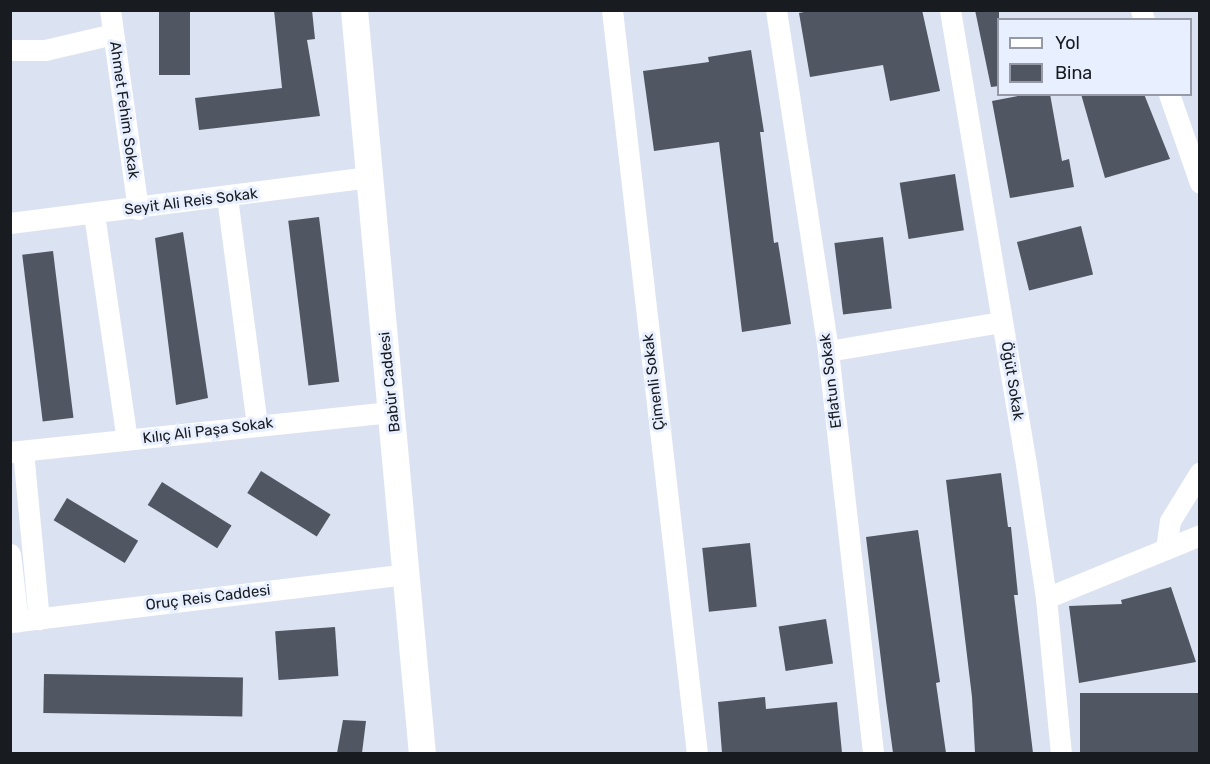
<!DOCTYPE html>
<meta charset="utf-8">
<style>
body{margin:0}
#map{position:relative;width:1210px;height:764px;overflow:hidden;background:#dbe2f1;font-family:Rubik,sans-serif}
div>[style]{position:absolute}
.building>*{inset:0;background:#515663;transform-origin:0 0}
.minor>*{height:21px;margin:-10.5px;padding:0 10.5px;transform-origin:10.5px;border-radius:10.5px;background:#fff}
.major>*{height:27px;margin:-13.5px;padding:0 13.5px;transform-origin:13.5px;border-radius:13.5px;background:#fff}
span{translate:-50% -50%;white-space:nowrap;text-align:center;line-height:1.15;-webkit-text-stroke:6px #e8efff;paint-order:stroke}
.street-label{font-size:15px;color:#181b20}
.frame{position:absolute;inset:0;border:12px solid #181b20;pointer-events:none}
.legend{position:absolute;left:997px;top:18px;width:195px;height:78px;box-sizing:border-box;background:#e8efff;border:2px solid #959aa6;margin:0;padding:8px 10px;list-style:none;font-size:18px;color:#181b20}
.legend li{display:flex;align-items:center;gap:12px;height:30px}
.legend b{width:30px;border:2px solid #959aa6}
</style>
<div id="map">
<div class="building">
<div style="left:159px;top:10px;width:31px;height:65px"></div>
<div style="clip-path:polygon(274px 10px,312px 10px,315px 39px,307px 40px,320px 116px,199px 130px,195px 98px,282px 88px)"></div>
<div style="clip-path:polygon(814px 10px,922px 10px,940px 91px,890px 101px,883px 65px,810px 77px,799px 13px)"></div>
<div style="clip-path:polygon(975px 10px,999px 10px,999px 86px,991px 87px)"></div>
<div style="clip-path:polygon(751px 50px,764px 132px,760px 132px,774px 243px,778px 242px,791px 324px,742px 332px,719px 142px,654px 151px,643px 71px,709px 62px,708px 57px)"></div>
<div style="clip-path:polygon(1028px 94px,1050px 94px,1062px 161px,1069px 159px,1074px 187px,1010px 198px,992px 101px)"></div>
<div style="clip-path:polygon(1081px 94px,1144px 94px,1170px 159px,1105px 178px)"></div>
<div style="left:955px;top:174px;width:57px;height:56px;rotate:81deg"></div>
<div style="left:319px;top:217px;width:166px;height:31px;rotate:83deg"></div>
<div style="left:1081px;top:226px;width:50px;height:66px;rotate:76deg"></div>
<div style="clip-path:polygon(183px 232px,208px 398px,176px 405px,155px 238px)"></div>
<div style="left:883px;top:237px;width:72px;height:49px;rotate:83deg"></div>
<div style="left:53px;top:251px;width:168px;height:31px;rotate:83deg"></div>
<div style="left:261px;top:471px;width:82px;height:26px;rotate:32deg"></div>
<div style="clip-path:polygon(1001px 473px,1008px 527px,1011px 527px,1018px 595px,1014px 595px,1033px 753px,975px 753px,972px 697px,946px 480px)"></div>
<div style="left:162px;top:482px;width:82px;height:27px;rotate:32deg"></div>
<div style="left:67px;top:498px;width:83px;height:26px;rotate:31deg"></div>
<div style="clip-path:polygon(918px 530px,940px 682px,936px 683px,946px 753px,893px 753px,886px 701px,866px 537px)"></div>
<div style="left:750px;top:543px;width:64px;height:48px;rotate:84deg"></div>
<div style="clip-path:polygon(1171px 587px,1196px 662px,1079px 683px,1069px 606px,1122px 604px,1121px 600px)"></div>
<div style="left:826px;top:619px;width:45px;height:48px;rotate:81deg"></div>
<div style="left:335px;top:627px;width:49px;height:60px;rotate:86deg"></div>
<div style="left:44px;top:674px;width:199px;height:39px;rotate:1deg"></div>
<div style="left:1080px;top:693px;width:120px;height:60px"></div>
<div style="clip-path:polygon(765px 697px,766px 709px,837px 702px,842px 753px,722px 753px,718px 702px)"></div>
<div style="clip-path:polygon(343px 720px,366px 721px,362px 753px,337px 753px)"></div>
</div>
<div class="minor">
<div style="left:110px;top:10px;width:201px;rotate:82deg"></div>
<div style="left:612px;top:10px;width:749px;rotate:83.48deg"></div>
<div style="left:776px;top:10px;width:345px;rotate:81.3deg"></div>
<div style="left:828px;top:351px;width:406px;rotate:83.6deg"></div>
<div style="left:950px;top:10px;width:460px;rotate:80.5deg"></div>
<div style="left:1026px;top:464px;width:135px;rotate:81.5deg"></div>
<div style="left:1046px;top:598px;width:157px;rotate:84.5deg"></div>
<div style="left:1141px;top:10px;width:10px;rotate:73deg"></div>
<div style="left:10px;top:50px;width:35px"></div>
<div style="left:45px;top:50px;width:70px;rotate:-13.2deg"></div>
<div style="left:1169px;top:94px;width:94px;rotate:70.8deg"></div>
<div style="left:227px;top:197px;width:230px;rotate:82.5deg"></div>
<div style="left:94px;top:214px;width:228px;rotate:81.7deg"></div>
<div style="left:10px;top:223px;width:364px;rotate:-7.3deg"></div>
<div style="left:828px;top:351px;width:176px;rotate:-9.5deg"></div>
<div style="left:23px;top:451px;width:169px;rotate:84.6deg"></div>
<div style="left:10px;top:452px;width:385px;rotate:-6deg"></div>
<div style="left:1166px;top:549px;width:28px;rotate:-82deg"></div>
<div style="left:1170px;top:521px;width:57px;rotate:-58.5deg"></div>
<div style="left:10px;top:554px;width:68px;rotate:83.3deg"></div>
<div style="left:1046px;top:598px;width:166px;rotate:-22.2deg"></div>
<div style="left:10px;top:622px;width:399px;rotate:-6.9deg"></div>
</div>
<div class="major">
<div style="left:354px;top:10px;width:747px;rotate:84.78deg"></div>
</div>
<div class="street-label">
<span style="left:124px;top:110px;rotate:82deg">Ahmet Fehim Sokak</span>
<span style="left:191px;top:202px;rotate:-7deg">Seyit Ali Reis Sokak</span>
<span style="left:831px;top:381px;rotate:-97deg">Eflatun Sokak</span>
<span style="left:1012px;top:381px;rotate:81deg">Öğüt Sokak</span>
<span style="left:390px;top:382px;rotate:-96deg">Babür Caddesi</span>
<span style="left:654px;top:382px;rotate:-97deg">Çimenli Sokak</span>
<span style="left:208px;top:431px;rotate:-7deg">Kılıç Ali Paşa Sokak</span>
<span style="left:208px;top:598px;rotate:-7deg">Oruç Reis Caddesi</span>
</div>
<div class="frame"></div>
<ul class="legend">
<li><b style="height:8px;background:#fff"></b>Yol</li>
<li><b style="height:16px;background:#515663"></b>Bina</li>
</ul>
</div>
